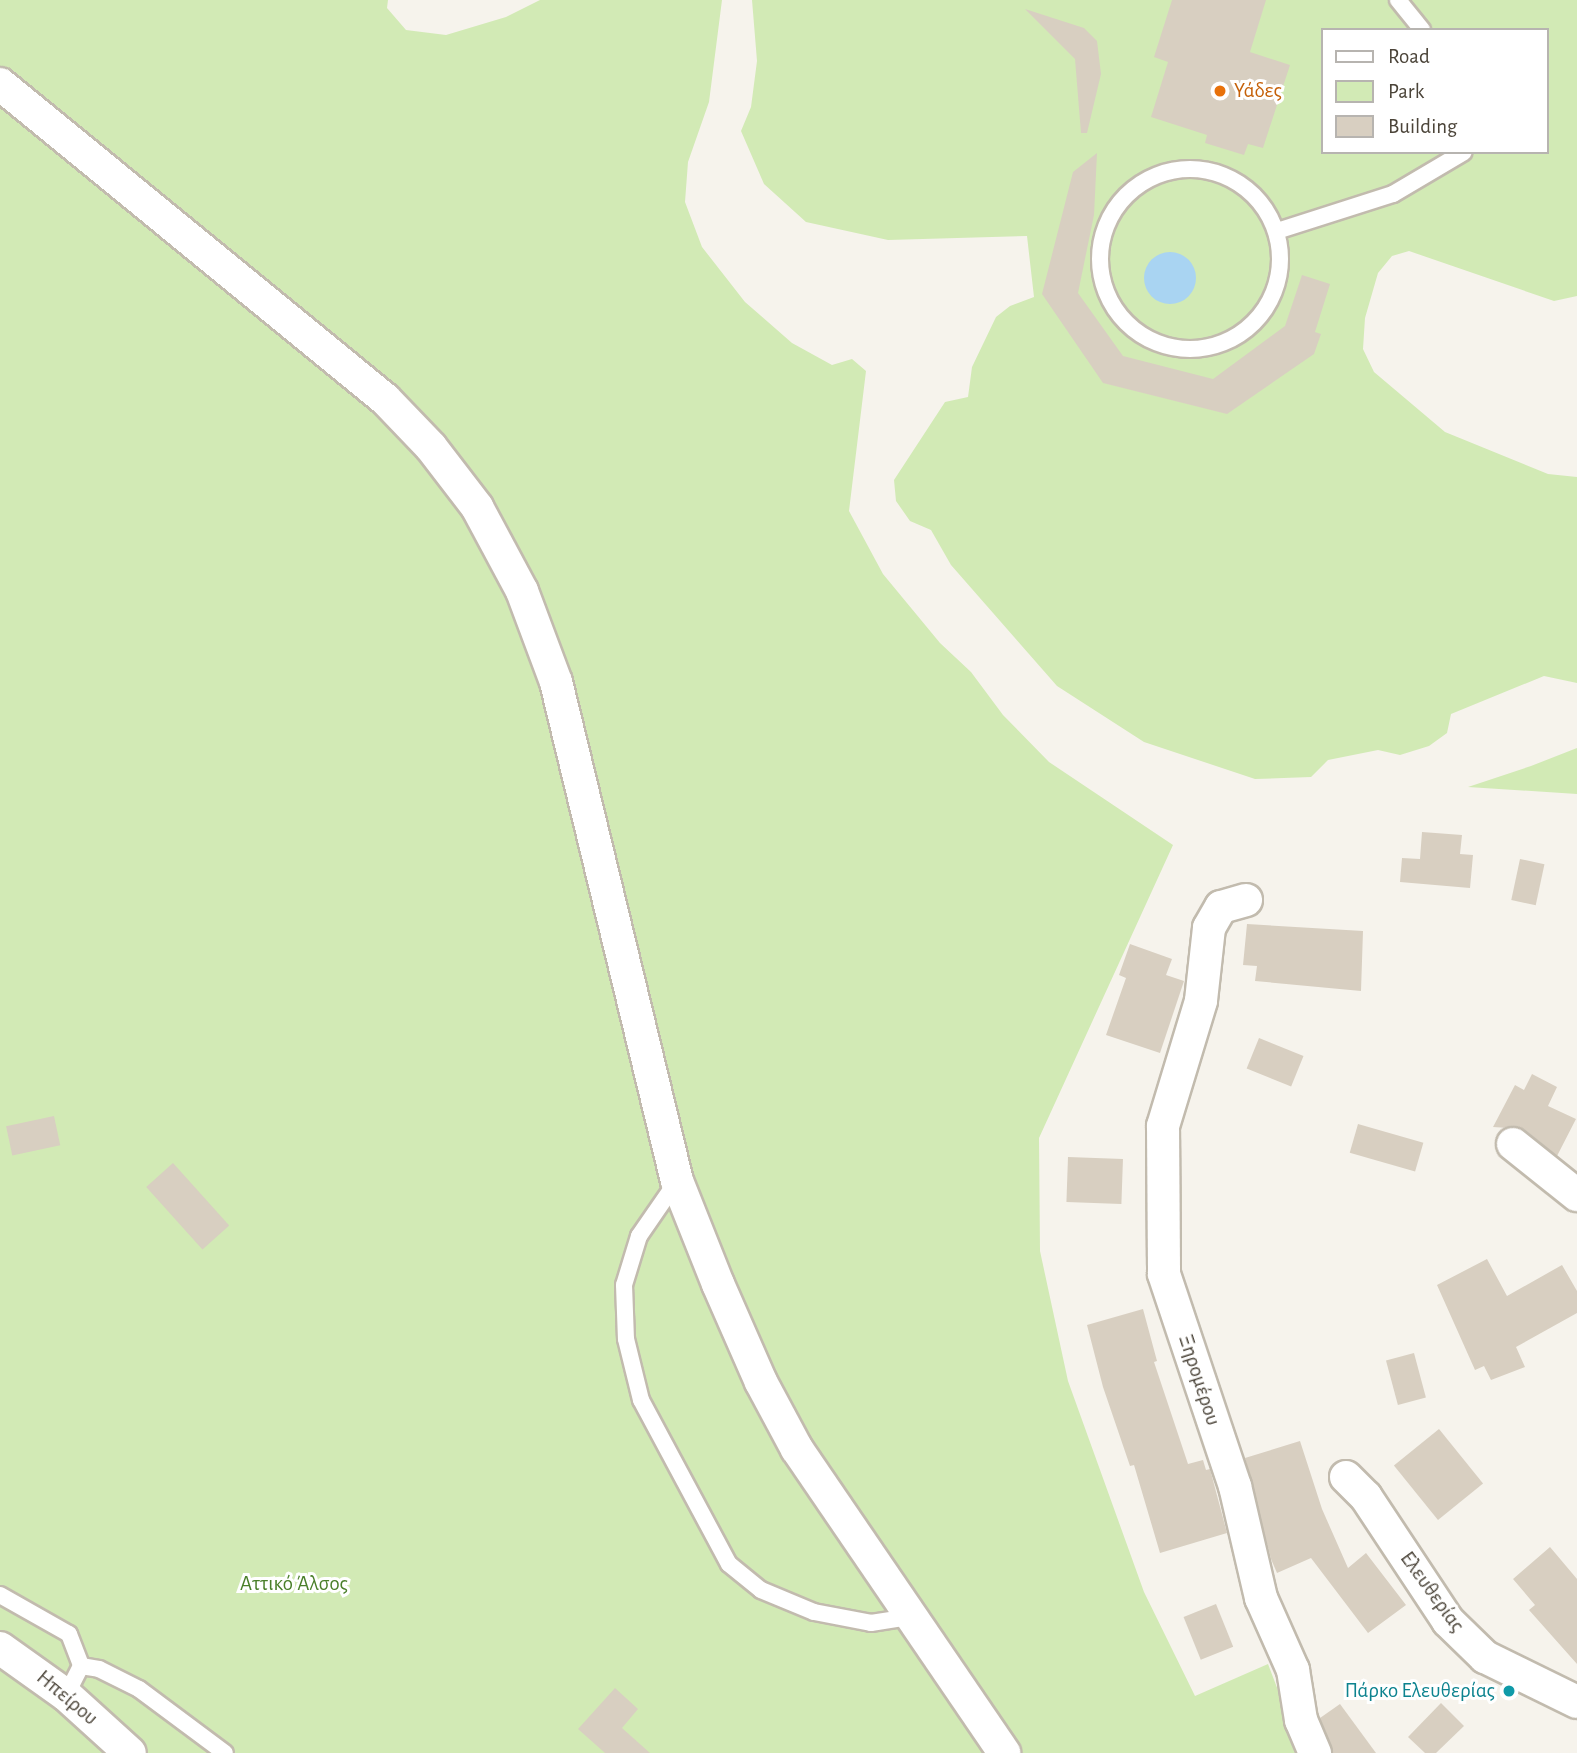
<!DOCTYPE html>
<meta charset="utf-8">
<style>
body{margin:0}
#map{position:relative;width:1577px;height:1753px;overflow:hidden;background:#f6f3ec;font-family:"Alegreya Sans",sans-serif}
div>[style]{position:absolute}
.green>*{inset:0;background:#d2eab5}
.water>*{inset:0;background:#a9d4f2}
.round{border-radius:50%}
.building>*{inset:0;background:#d8cfc1;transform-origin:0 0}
.roads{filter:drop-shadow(2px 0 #c2bbae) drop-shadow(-2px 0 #c2bbae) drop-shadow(0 2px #c2bbae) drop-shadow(0 -2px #c2bbae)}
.lane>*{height:16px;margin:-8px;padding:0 8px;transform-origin:8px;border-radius:8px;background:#fff}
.lane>.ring{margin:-8px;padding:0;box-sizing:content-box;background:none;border:16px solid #fff;border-radius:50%}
.street>*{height:32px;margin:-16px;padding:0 16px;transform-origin:16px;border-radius:16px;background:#fff}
.dots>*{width:19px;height:19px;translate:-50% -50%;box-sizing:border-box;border:4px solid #fff;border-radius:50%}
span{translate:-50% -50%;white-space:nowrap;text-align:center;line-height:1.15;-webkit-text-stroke:6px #fff;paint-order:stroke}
.food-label{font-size:21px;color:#c56008}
.left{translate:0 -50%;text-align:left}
.street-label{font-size:21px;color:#4b4439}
.park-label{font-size:21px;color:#4a7f2a}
.culture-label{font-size:21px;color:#0d838f}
.right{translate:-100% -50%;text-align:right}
.legend{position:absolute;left:1321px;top:28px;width:228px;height:126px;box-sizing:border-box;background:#fff;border:2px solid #b7b4b0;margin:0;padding:9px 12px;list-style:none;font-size:21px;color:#4b4439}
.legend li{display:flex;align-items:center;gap:14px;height:35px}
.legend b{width:35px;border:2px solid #b7b4b0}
</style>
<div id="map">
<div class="green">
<div style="clip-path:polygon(0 0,388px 0,387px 8px,406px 30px,446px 35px,506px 17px,540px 0,722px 0,709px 102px,688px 162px,685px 202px,702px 247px,745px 302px,792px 343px,832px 365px,852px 359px,866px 371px,849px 511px,883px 574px,940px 643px,971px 672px,1003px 715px,1049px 762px,1173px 845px,1039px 1138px,1040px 1251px,1068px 1381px,1144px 1592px,1195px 1696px,1268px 1664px,1302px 1753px,0 1753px)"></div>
<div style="clip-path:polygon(evenodd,752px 0,1577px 0,1577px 296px,1554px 301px,1409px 251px,1392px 256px,1378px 273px,1365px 318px,1363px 349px,1374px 372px,1445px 432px,1548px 474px,1577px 477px,1577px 683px,1544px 676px,1451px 714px,1447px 733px,1429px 746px,1400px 755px,1378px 750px,1328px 760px,1311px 777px,1255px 779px,1144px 742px,1057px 686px,951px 565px,931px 530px,910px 521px,896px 501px,894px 480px,945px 402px,968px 397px,972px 367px,996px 317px,1010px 306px,1034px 297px,1027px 236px,888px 240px,806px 222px,764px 184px,741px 131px,751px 107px,757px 61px,752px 0,1323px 30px,1547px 30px,1547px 152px,1323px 152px,1323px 30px)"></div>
<div style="clip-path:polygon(1577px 748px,1577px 794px,1468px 787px,1531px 766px)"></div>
</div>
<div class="water">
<div class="round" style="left:1144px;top:252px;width:52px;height:52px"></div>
</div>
<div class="building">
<div style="clip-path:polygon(1172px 0,1266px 0,1250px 52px,1290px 65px,1263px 148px,1248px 144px,1244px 155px,1205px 143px,1207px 135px,1151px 117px,1168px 62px,1154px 57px)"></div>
<div style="clip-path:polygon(1025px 9px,1084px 28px,1097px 41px,1101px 74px,1087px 133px,1081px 133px,1075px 59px)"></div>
<div style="clip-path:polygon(1097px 153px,1094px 215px,1078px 293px,1123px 356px,1213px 379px,1285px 326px,1302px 275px,1330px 284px,1315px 332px,1321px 334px,1314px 354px,1227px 414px,1103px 383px,1042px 294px,1073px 172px)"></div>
<div style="clip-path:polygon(1422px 832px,1462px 835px,1460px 854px,1473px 855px,1470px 888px,1400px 882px,1402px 858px,1420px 859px)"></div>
<div style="left:1520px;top:859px;width:25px;height:42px;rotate:12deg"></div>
<div style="clip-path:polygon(1247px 924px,1363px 931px,1361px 991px,1255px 981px,1257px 966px,1243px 965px)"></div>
<div style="clip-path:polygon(1130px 944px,1172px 959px,1166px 975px,1184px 981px,1160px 1053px,1106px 1035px,1126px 978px,1119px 975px)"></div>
<div style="left:1259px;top:1038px;width:48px;height:33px;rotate:22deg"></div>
<div style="clip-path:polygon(1532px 1074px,1557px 1087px,1548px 1106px,1576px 1119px,1557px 1156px,1524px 1129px,1493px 1127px,1515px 1085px,1524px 1090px)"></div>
<div style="left:54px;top:1116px;width:30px;height:49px;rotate:78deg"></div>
<div style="left:1358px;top:1124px;width:68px;height:30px;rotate:16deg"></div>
<div style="left:1068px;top:1157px;width:55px;height:45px;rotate:2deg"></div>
<div style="left:173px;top:1163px;width:84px;height:36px;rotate:48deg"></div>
<div style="clip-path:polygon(1487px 1259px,1507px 1296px,1562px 1265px,1577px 1291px,1577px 1313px,1516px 1347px,1525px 1367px,1491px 1380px,1484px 1366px,1475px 1370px,1437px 1285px)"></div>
<div style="clip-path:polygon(1143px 1309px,1157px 1361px,1154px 1362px,1188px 1464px,1203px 1460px,1206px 1470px,1210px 1469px,1227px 1533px,1160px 1553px,1134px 1465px,1130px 1466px,1103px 1387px,1087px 1325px)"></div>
<div style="left:1414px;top:1353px;width:46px;height:29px;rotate:75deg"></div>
<div style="left:1439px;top:1429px;width:70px;height:58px;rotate:51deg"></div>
<div style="clip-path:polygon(1300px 1441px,1322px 1509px,1348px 1568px,1366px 1553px,1406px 1605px,1368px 1633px,1311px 1558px,1277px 1573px,1271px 1559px,1245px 1458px)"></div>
<div style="clip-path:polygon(1550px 1547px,1577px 1579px,1577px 1664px,1529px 1610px,1535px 1605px,1513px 1579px)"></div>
<div style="left:1216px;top:1604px;width:46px;height:35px;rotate:68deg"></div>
<div style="clip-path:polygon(615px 1688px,638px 1709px,622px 1728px,650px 1753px,605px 1753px,578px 1729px)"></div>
<div style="clip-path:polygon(1441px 1703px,1464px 1726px,1436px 1753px,1425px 1753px,1408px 1737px)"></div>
<div style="clip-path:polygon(1340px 1704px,1376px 1753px,1333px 1753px,1320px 1718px)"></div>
</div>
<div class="roads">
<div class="lane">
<div style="left:1398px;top:0;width:38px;rotate:51deg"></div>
<div class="ring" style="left:1100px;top:169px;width:164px;height:164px"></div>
<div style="left:1277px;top:231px;width:122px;rotate:-17.7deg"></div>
<div style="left:1393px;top:194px;width:82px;rotate:-30.6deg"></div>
<div style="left:677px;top:1181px;width:67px;rotate:124.6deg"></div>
<div style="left:639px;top:1236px;width:51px;rotate:107deg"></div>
<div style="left:624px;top:1285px;width:54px;rotate:87.9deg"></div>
<div style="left:626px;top:1339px;width:63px;rotate:76.2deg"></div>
<div style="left:641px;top:1400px;width:186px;rotate:61.8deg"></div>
<div style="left:729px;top:1564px;width:41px;rotate:39.1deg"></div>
<div style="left:761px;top:1590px;width:57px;rotate:22.5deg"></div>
<div style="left:814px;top:1612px;width:58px;rotate:10.9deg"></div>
<div style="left:871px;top:1623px;width:38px;rotate:-9deg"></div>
<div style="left:0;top:1595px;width:79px;rotate:29.5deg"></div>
<div style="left:69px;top:1634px;width:34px;rotate:69deg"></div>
<div style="left:81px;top:1666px;width:33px;rotate:117deg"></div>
<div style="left:81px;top:1666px;width:18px;rotate:9deg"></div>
<div style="left:99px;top:1669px;width:45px;rotate:26.6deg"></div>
<div style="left:139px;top:1689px;width:107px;rotate:36.7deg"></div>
</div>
<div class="street">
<div style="left:0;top:84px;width:497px;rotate:39.3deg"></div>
<div style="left:385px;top:399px;width:66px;rotate:46.2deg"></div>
<div style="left:431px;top:447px;width:76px;rotate:52.5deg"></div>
<div style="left:477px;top:507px;width:95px;rotate:61.8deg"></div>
<div style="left:522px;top:591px;width:97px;rotate:69.5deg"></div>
<div style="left:556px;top:682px;width:513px;rotate:76.37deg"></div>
<div style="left:677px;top:1181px;width:111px;rotate:68.3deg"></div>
<div style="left:718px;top:1284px;width:107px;rotate:66.3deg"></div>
<div style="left:761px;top:1382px;width:76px;rotate:61.8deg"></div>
<div style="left:797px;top:1449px;width:368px;rotate:55.7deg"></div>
<div style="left:1246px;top:900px;width:26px;rotate:164deg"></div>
<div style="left:1221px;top:907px;width:24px;rotate:120deg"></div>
<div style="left:1209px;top:928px;width:73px;rotate:96.3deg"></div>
<div style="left:1201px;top:1001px;width:131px;rotate:106.9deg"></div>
<div style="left:1163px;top:1126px;width:148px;rotate:89.6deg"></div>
<div style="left:1164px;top:1274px;width:224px;rotate:71.5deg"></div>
<div style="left:1235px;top:1486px;width:115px;rotate:76.9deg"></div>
<div style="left:1261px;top:1598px;width:79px;rotate:66deg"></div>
<div style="left:1293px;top:1670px;width:51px;rotate:80.9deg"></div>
<div style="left:1301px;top:1720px;width:36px;rotate:67deg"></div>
<div style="left:1513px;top:1144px;width:82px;rotate:38.6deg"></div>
<div style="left:1346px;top:1477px;width:28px;rotate:45deg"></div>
<div style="left:1366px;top:1497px;width:149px;rotate:56.5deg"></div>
<div style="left:1448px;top:1621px;width:52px;rotate:44.2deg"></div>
<div style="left:1485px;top:1657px;width:102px;rotate:26.1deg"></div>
<div style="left:0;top:1648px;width:81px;rotate:35.5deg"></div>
<div style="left:66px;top:1695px;width:86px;rotate:42.2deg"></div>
</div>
</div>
<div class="dots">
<div style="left:1220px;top:91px;background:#e8710a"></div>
<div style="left:1509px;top:1691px;background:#0f9aa8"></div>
</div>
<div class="food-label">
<span class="left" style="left:1234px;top:91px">Υάδες</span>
</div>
<div class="street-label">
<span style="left:1199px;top:1380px;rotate:72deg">Ξηρομέρου</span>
<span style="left:1432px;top:1592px;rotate:54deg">Ελευθερίας</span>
<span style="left:67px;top:1698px;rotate:40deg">Ηπείρου</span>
</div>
<div class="park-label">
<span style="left:294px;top:1584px">Αττικό Άλσος</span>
</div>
<div class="culture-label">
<span class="right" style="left:1495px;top:1691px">Πάρκο Ελευθερίας</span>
</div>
<ul class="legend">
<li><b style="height:9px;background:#fff"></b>Road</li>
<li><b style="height:19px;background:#d2eab5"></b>Park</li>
<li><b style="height:19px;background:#d8cfc1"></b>Building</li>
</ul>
</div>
